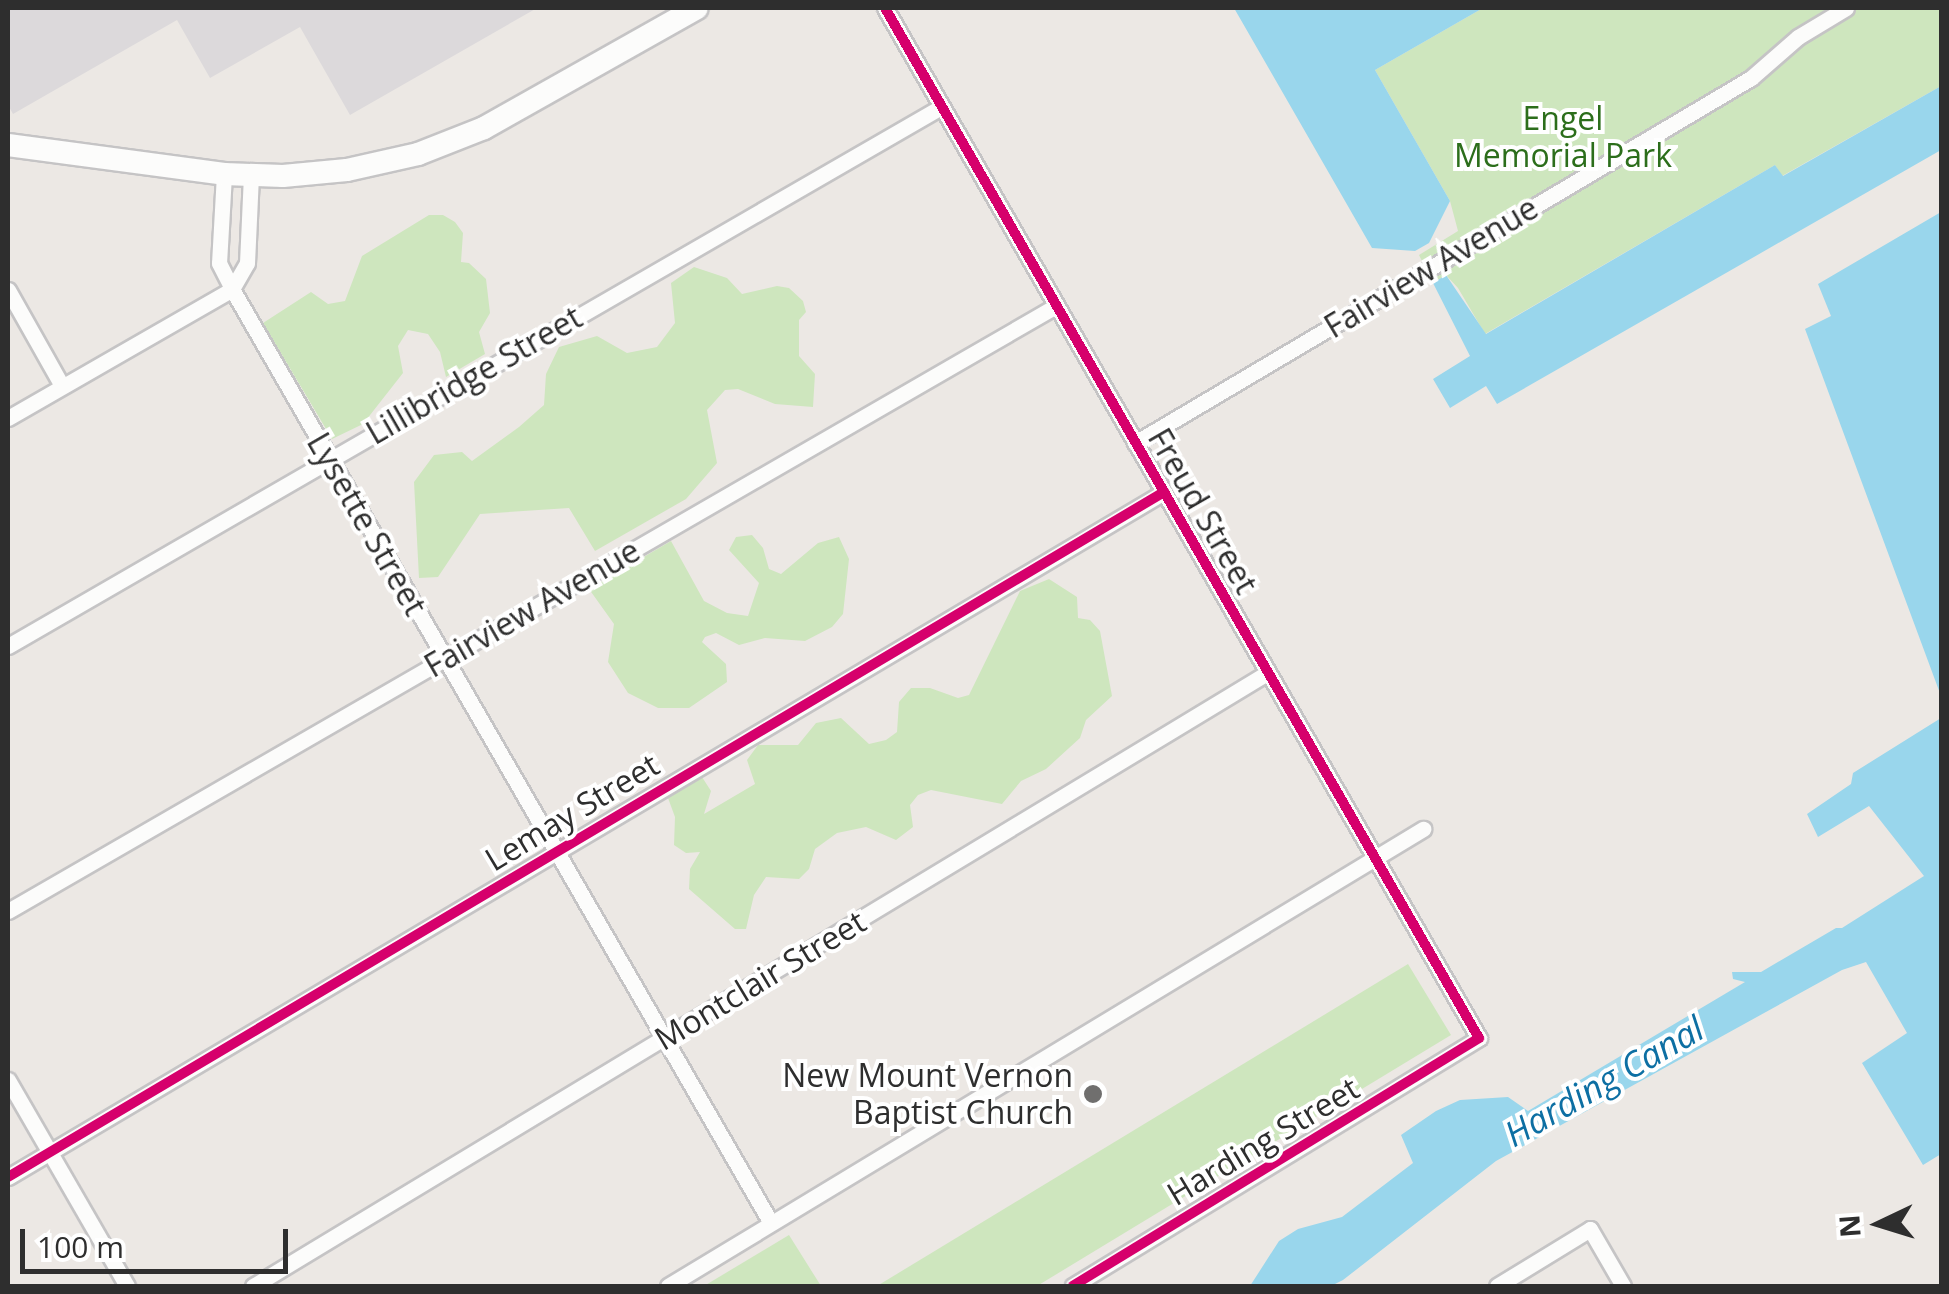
<!DOCTYPE html>
<style>
body{margin:0}
#map{position:relative;width:1949px;height:1294px;overflow:hidden;background:#ece8e4;font-family:"Open Sans",sans-serif}
div>[style]{position:absolute}
.industrial>*{inset:0;background:#dcd9db}
.green>*{inset:0;background:#cee6be}
.water>*{inset:0;background:#99d6ec}
.roads{filter:drop-shadow(2px 0 #c5c4c5) drop-shadow(-2px 0 #c5c4c5) drop-shadow(0 2px #c5c4c5) drop-shadow(0 -2px #c5c4c5)}
.street>*{height:15px;margin:-7.5px;padding:0 7.5px;transform-origin:7.5px;border-radius:7.5px;background:#fcfcfb}
.secondary>*{height:22px;margin:-11px;padding:0 11px;transform-origin:11px;border-radius:11px;background:#fcfcfb}
.cycleway>*{height:10px;margin:-5px;padding:0 5px;transform-origin:5px;border-radius:5px;background:#d6006c}
.dots>*{width:28px;height:28px;translate:-50% -50%;box-sizing:border-box;border:5px solid #fff;border-radius:50%}
span{translate:-50% -50%;white-space:nowrap;text-align:center;line-height:1.15;-webkit-text-stroke:8px #fff;paint-order:stroke}
.park-label{font-size:32px;color:#2c6e1b}
.street-label{font-size:32px;color:#2e2e2e}
.poi-label{font-size:32px;color:#2e2e2e}
.right{translate:-100% -50%;text-align:right}
.water-label{font-size:35px;color:#0d6fa3;font-style:italic}
.frame{position:absolute;inset:0;border:10px solid #2e2e2e;pointer-events:none}
.north{position:absolute;left:1829px;top:1174px;width:100px;height:100px;-webkit-text-stroke:8px #fff;paint-order:stroke;rotate:266deg;font-size:28px;font-weight:700;line-height:40px;text-align:center;color:#2e2e2e}
.north::after{content:'';display:block;margin:auto;width:35px;height:45px;background:#2e2e2e;clip-path:polygon(50% 0,100% 100%,50% 72%,0 100%)}
.scale{position:absolute;left:20px;top:1229px;width:268px;height:45px;box-sizing:border-box;border:5px solid #2e2e2e;border-top:0;padding-left:12px;font-size:30px;line-height:35px;white-space:nowrap;color:#2e2e2e;-webkit-text-stroke:8px #fff;paint-order:stroke}
</style>
<div id="map">
<div class="industrial">
<div style="clip-path:polygon(8px 8px,537px 8px,350px 115px,300px 27px,210px 78px,177px 20px,13px 114px,8px 105px)"></div>
</div>
<div class="green">
<div style="clip-path:polygon(1483px 8px,1941px 8px,1941px 86px,1782px 176px,1775px 165px,1485px 334px,1458px 288px,1446px 275px,1433px 283px,1419px 255px,1458px 231px,1450px 201px,1375px 70px)"></div>
<div style="clip-path:polygon(429px 215px,443px 215px,455px 222px,463px 233px,461px 262px,469px 263px,486px 279px,490px 313px,479px 332px,485px 354px,446px 377px,440px 352px,428px 334px,408px 330px,398px 346px,403px 373px,363px 424px,332px 439px,263px 323px,311px 292px,328px 304px,345px 301px,362px 256px)"></div>
<div style="clip-path:polygon(694px 267px,727px 278px,742px 294px,777px 286px,789px 288px,803px 301px,806px 312px,799px 320px,799px 356px,815px 374px,813px 407px,775px 404px,738px 389px,725px 390px,707px 410px,717px 463px,686px 499px,595px 551px,569px 508px,480px 514px,438px 577px,419px 578px,414px 482px,434px 455px,462px 452px,472px 461px,519px 427px,544px 405px,546px 374px,559px 347px,597px 336px,627px 353px,657px 347px,675px 323px,671px 283px)"></div>
<div style="clip-path:polygon(752px 535px,763px 548px,769px 569px,781px 574px,818px 543px,839px 537px,849px 559px,843px 614px,832px 627px,805px 641px,765px 638px,739px 645px,716px 633px,705px 637px,702px 642px,726px 664px,727px 682px,689px 708px,658px 708px,628px 693px,608px 662px,614px 624px,589px 589px,671px 541px,704px 601px,727px 613px,748px 616px,759px 583px,729px 550px,736px 537px)"></div>
<div style="clip-path:polygon(1049px 579px,1077px 597px,1078px 618px,1090px 620px,1100px 631px,1112px 696px,1086px 720px,1080px 738px,1046px 769px,1021px 781px,1002px 804px,931px 790px,918px 795px,910px 805px,913px 827px,896px 840px,866px 827px,837px 833px,815px 849px,809px 869px,799px 879px,766px 877px,754px 895px,746px 929px,735px 929px,689px 889px,690px 869px,700px 852px,686px 853px,674px 845px,675px 817px,668px 798px,702px 777px,711px 791px,704px 814px,755px 784px,747px 760px,758px 745px,798px 745px,816px 723px,841px 718px,869px 744px,886px 740px,897px 732px,899px 702px,911px 688px,930px 688px,958px 698px,969px 695px,1020px 591px)"></div>
<div style="clip-path:polygon(1408px 964px,1451px 1035px,1037px 1286px,877px 1286px)"></div>
<div style="clip-path:polygon(789px 1235px,821px 1286px,704px 1286px)"></div>
</div>
<div class="water">
<div style="clip-path:polygon(1234px 8px,1483px 8px,1375px 70px,1450px 201px,1429px 243px,1415px 251px,1372px 248px)"></div>
<div style="clip-path:polygon(1941px 86px,1941px 150px,1497px 404px,1486px 386px,1450px 408px,1433px 379px,1470px 356px,1433px 283px,1446px 275px,1486px 334px,1775px 165px,1783px 176px)"></div>
<div style="clip-path:polygon(1941px 212px,1941px 696px,1805px 329px,1831px 316px,1818px 284px)"></div>
<div style="clip-path:polygon(1941px 718px,1941px 1154px,1923px 1165px,1862px 1063px,1907px 1033px,1866px 962px,1842px 970px,1496px 1161px,1343px 1280px,1331px 1286px,1250px 1286px,1279px 1241px,1298px 1229px,1342px 1217px,1413px 1163px,1401px 1135px,1436px 1111px,1460px 1100px,1508px 1097px,1528px 1111px,1745px 982px,1733px 979px,1732px 972px,1761px 972px,1836px 928px,1842px 928px,1924px 876px,1869px 806px,1818px 837px,1807px 814px,1851px 784px,1853px 773px)"></div>
</div>
<div class="roads">
<div class="street">
<div style="left:885px;top:8px;width:1189px;rotate:60.03deg"></div>
<div style="left:1479px;top:1038px;width:476px;rotate:148.6deg"></div>
<div style="left:224px;top:174px;width:89px;rotate:93.2deg"></div>
<div style="left:219px;top:263px;width:29px;rotate:63deg"></div>
<div style="left:232px;top:289px;width:1078px;rotate:60.01deg"></div>
<div style="left:232px;top:289px;width:30px;rotate:-60deg"></div>
<div style="left:247px;top:263px;width:87px;rotate:-87.4deg"></div>
<div style="left:8px;top:290px;width:110px;rotate:60.6deg"></div>
<div style="left:8px;top:418px;width:258px;rotate:-29.9deg"></div>
<div style="left:1135px;top:443px;width:716px;rotate:-30.65deg"></div>
<div style="left:1751px;top:78px;width:62px;rotate:-41.1deg"></div>
<div style="left:1798px;top:37px;width:56px;rotate:-31.1deg"></div>
<div style="left:8px;top:646px;width:1078px;rotate:-30.02deg"></div>
<div style="left:8px;top:911px;width:1210px;rotate:-30deg"></div>
<div style="left:8px;top:1080px;width:238px;rotate:60deg"></div>
<div style="left:8px;top:1177px;width:1344px;rotate:-30.65deg"></div>
<div style="left:253px;top:1286px;width:1185px;rotate:-31.15deg"></div>
<div style="left:668px;top:1286px;width:883px;rotate:-31.19deg"></div>
<div style="left:1497px;top:1286px;width:109px;rotate:-31.5deg"></div>
<div style="left:1590px;top:1229px;width:66px;rotate:59.9deg"></div>
</div>
<div class="secondary">
<div style="left:8px;top:145px;width:218px;rotate:7.6deg"></div>
<div style="left:224px;top:174px;width:59px;rotate:1.9deg"></div>
<div style="left:283px;top:176px;width:64px;rotate:-5.4deg"></div>
<div style="left:347px;top:170px;width:73px;rotate:-12.7deg"></div>
<div style="left:418px;top:154px;width:71px;rotate:-21.5deg"></div>
<div style="left:484px;top:128px;width:244px;rotate:-29.4deg"></div>
</div>
</div>
<div class="cycleway">
<div style="left:885px;top:8px;width:1189px;rotate:60.03deg"></div>
<div style="left:1479px;top:1038px;width:476px;rotate:148.6deg"></div>
<div style="left:8px;top:1177px;width:1344px;rotate:-30.65deg"></div>
</div>
<div class="dots">
<div style="left:1093px;top:1094px;background:#706f6e"></div>
</div>
<div class="park-label">
<span style="left:1563px;top:137px">Engel<br>Memorial Park</span>
</div>
<div class="street-label">
<span style="left:1431px;top:267px;rotate:-31deg">Fairview Avenue</span>
<span style="left:474px;top:375px;rotate:-30deg">Lillibridge Street</span>
<span style="left:1203px;top:511px;rotate:60deg">Freud Street</span>
<span style="left:367px;top:524px;rotate:60deg">Lysette Street</span>
<span style="left:532px;top:608px;rotate:-30deg">Fairview Avenue</span>
<span style="left:572px;top:812px;rotate:-31deg">Lemay Street</span>
<span style="left:760px;top:980px;rotate:-31deg">Montclair Street</span>
<span style="left:1263px;top:1141px;rotate:-31deg">Harding Street</span>
</div>
<div class="poi-label">
<span class="right" style="left:1073px;top:1094px">New Mount Vernon<br>Baptist Church</span>
</div>
<div class="water-label">
<span style="left:1604px;top:1081px;rotate:-30deg">Harding Canal</span>
</div>
<div class="frame"></div>
<div class="north">N</div>
<div class="scale">100 m</div>
</div>
